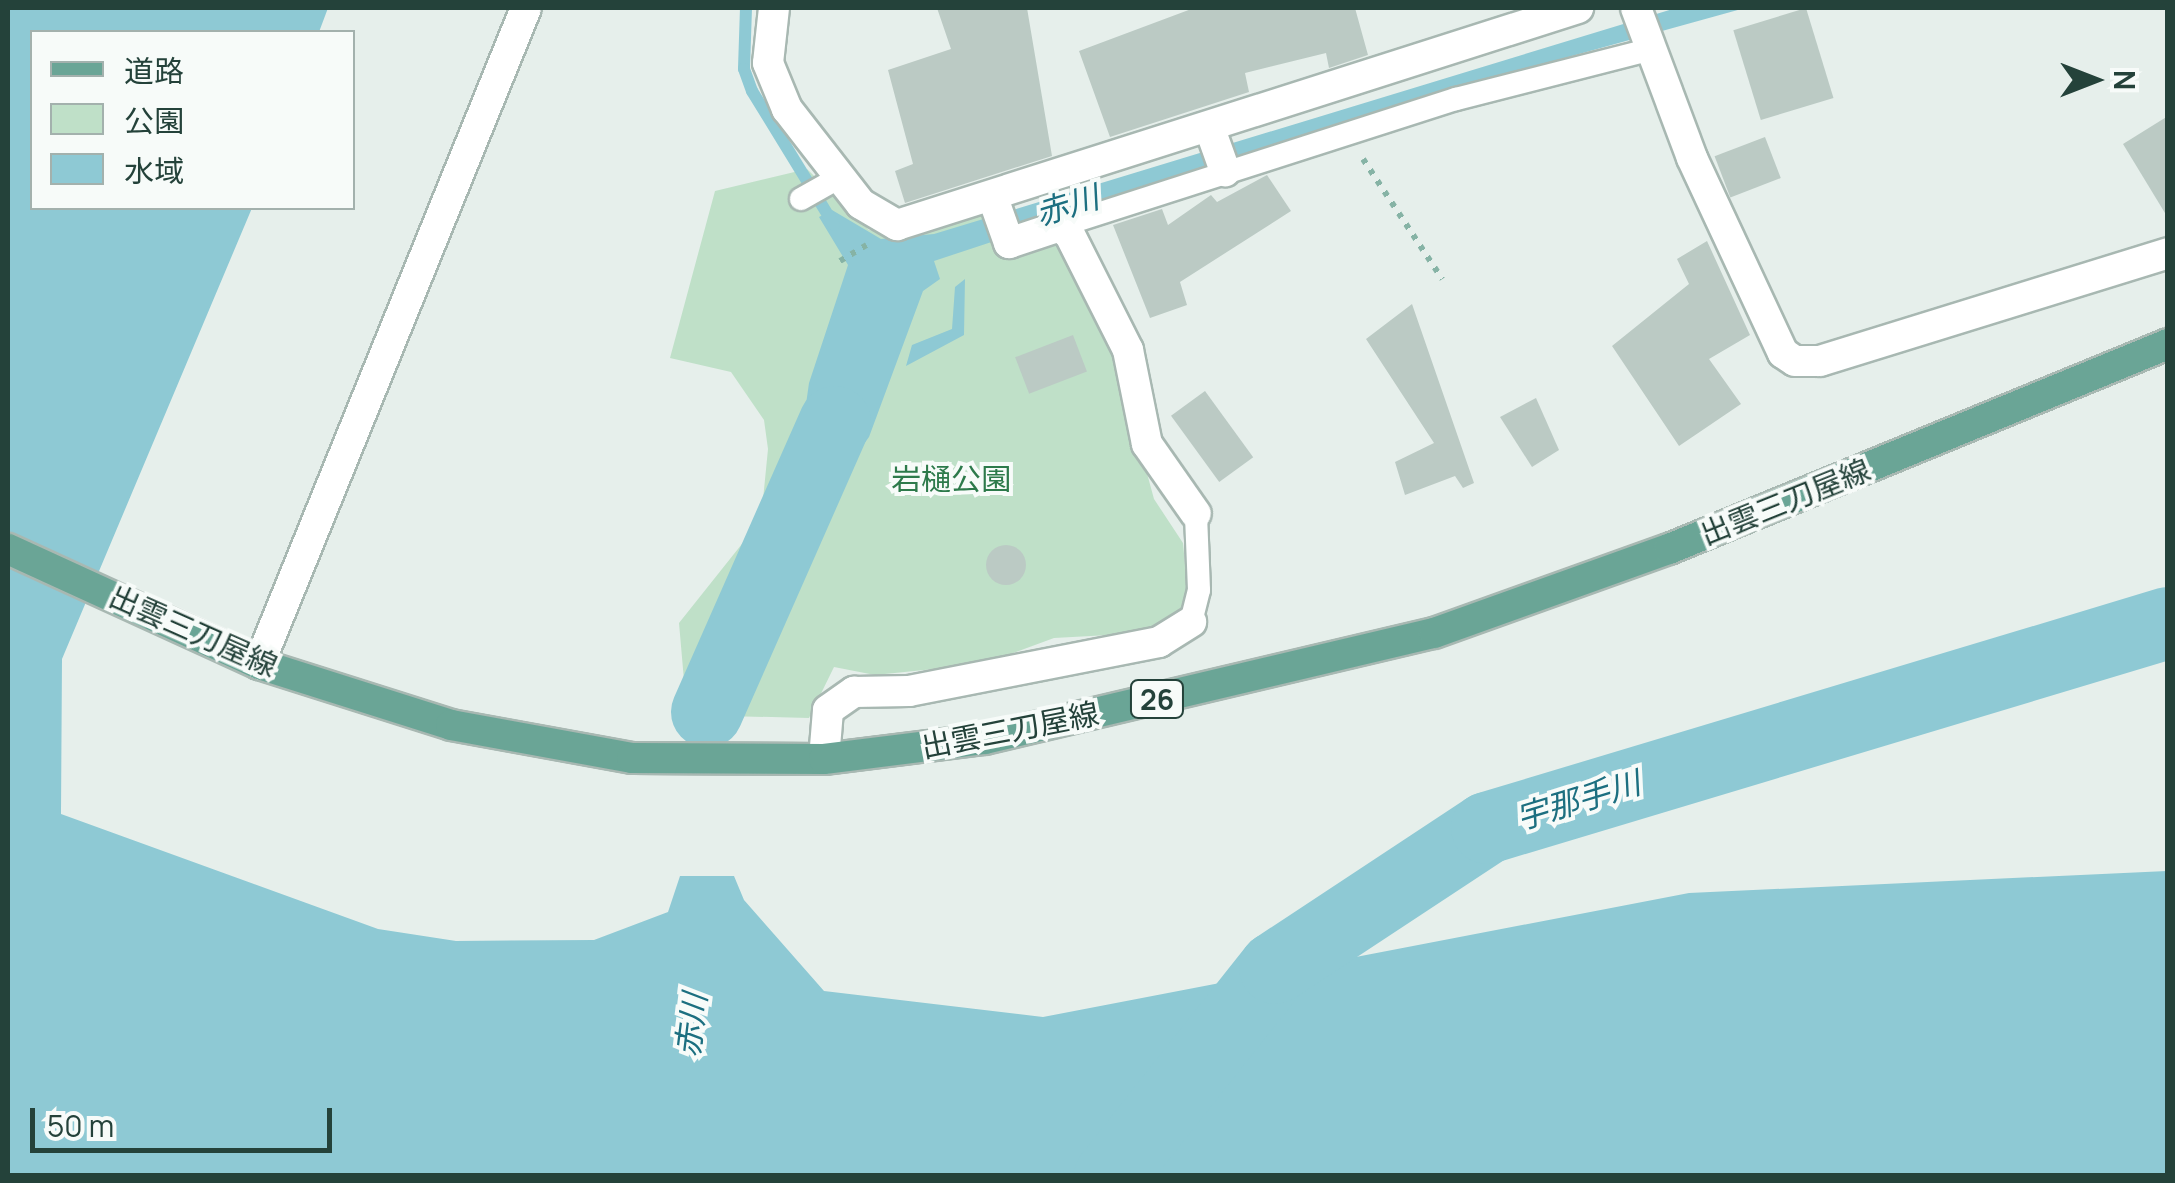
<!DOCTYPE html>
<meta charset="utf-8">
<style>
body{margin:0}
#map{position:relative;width:2175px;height:1183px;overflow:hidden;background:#e6efeb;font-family:Manrope,"Noto Sans JP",sans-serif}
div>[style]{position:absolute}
.green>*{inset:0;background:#bfe0c8}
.water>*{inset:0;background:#8ec9d4}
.stream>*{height:12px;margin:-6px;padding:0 6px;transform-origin:6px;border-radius:6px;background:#8ec9d4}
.river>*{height:72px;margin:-36px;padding:0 36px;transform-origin:36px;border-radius:36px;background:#8ec9d4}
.building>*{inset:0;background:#bbcac4;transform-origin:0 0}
.round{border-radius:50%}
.path>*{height:6px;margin-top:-3px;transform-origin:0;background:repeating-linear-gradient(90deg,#86b3a5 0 5px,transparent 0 13px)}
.roads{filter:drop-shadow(2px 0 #a8b8b2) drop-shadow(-2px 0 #a8b8b2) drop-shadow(0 2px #a8b8b2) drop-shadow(0 -2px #a8b8b2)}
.service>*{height:22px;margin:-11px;padding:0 11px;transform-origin:11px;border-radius:11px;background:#fff}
.minor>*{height:30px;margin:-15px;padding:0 15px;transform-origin:15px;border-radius:15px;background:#fff}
.primary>*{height:30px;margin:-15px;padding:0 15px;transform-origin:15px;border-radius:15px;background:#6aa596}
span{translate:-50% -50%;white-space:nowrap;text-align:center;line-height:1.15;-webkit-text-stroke:8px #f7fbf9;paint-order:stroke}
.shield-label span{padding:2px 8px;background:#f7fbf9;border:2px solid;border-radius:8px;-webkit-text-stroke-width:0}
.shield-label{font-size:28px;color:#24423a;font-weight:700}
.park-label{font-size:30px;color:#2d7a4b}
.street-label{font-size:30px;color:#24423a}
.water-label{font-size:32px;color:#1c6f80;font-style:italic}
.frame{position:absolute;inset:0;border:10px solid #24423a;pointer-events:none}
.legend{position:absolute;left:30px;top:30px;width:325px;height:180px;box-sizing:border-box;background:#f7fbf9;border:2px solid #a3b1ad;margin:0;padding:12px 18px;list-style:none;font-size:30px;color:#24423a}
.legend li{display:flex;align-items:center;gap:20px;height:50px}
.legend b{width:50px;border:2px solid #a3b1ad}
.north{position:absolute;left:2045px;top:30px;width:100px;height:100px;-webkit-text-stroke:8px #f7fbf9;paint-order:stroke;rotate:90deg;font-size:28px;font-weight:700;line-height:40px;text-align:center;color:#24423a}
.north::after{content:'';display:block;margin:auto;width:35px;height:45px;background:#24423a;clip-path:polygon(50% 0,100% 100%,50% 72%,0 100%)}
.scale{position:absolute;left:30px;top:1108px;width:302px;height:45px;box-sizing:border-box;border:5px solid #24423a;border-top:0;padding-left:12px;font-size:30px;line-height:35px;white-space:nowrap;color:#24423a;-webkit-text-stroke:8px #f7fbf9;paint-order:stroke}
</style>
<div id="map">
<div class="green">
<div style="clip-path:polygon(807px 169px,869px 230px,913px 234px,1014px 205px,1023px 232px,1063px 246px,1109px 334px,1154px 499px,1183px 543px,1189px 606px,1146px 633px,1054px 638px,983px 664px,875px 675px,834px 667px,809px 718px,687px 715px,679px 623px,761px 520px,768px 449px,764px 420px,731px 372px,670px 358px,715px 191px)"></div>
</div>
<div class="water">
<div style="clip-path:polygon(8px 8px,328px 8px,319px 32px,32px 32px,32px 208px,252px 208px,62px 659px,61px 814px,378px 929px,456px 941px,594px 940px,668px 912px,680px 876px,734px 876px,744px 900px,824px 991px,1043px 1017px,1689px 893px,2167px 871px,2167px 1175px,8px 1175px)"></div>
<div style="clip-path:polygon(1676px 8px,1745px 8px,1456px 88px,934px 261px,940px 279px,923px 291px,869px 437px,819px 505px,791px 510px,809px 383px,848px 265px,819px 217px,832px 210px,881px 239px,934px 234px)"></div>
<div style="clip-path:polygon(965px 279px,964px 335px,906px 366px,912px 345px,952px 329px,955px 287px)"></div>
</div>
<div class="stream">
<div style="left:746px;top:8px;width:61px;rotate:91.9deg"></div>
<div style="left:744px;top:69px;width:23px;rotate:70deg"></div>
<div style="left:752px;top:91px;width:157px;rotate:58.5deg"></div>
</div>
<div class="river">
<div style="left:707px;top:712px;width:317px;rotate:-66.2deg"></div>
<div style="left:1110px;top:1176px;width:265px;rotate:-51.6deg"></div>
<div style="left:1275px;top:968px;width:254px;rotate:-33.4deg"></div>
<div style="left:1487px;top:828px;width:711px;rotate:-16.75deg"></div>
</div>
<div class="building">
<div style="clip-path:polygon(937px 8px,1027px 8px,1052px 156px,905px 203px,895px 171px,913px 164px,888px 70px,951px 49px)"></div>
<div style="clip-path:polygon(1194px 8px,1355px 8px,1368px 55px,1329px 68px,1326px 53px,1245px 73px,1249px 92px,1110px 137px,1079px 51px)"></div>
<div style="left:1806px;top:8px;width:94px;height:76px;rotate:73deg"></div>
<div style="clip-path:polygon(2168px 116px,2168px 218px,2123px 144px)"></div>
<div style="left:1765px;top:137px;width:44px;height:54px;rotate:69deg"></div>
<div style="clip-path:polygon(1267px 175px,1291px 211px,1180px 282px,1187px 305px,1150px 318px,1113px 225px,1162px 209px,1168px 225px,1211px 195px,1217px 202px)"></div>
<div style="clip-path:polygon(1707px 241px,1750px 335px,1709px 359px,1741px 404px,1679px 446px,1612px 346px,1689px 284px,1677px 259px)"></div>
<div style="clip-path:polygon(1412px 304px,1474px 483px,1463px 488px,1455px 476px,1405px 495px,1395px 462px,1434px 443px,1366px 339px)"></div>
<div style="left:1073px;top:335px;width:39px;height:62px;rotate:69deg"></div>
<div style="left:1205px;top:391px;width:82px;height:42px;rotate:54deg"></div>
<div style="clip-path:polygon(1536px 398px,1559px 450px,1532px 467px,1500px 417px)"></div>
<div class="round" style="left:986px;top:545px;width:40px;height:40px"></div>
</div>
<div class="path">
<div style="left:1363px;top:159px;width:144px;rotate:56.6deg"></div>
<div style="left:840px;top:261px;width:31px;rotate:-31deg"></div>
</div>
<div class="roads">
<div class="service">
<div style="left:801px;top:199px;width:45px;rotate:-29.4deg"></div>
<div style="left:1060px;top:226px;width:416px;rotate:-17.8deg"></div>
<div style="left:1456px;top:99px;width:202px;rotate:-14.3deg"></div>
<div style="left:1191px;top:622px;width:33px;rotate:-76deg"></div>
<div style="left:1199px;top:590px;width:76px;rotate:-92.3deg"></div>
</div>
<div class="minor">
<div style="left:774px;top:8px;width:55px;rotate:96.2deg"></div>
<div style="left:768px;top:63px;width:50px;rotate:67.6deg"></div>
<div style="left:787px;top:109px;width:120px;rotate:52.1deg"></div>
<div style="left:861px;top:204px;width:42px;rotate:30.3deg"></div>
<div style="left:897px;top:225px;width:715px;rotate:-17.67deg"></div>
<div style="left:1636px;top:8px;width:160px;rotate:69.5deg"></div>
<div style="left:1692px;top:158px;width:215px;rotate:65deg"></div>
<div style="left:1783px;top:353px;width:14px;rotate:34deg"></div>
<div style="left:1795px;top:361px;width:25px"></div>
<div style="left:1820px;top:361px;width:364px;rotate:-17.2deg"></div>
<div style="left:1210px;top:129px;width:45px;rotate:70.3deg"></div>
<div style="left:993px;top:198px;width:48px;rotate:70.4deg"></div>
<div style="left:1009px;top:243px;width:54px;rotate:-18.4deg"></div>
<div style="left:1060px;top:226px;width:13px;rotate:42deg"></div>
<div style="left:1070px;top:235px;width:129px;rotate:63.2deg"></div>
<div style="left:1128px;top:350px;width:96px;rotate:78.6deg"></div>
<div style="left:1147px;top:444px;width:85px;rotate:55deg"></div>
<div style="left:259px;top:664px;width:708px;rotate:-67.85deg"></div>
<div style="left:824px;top:759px;width:49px;rotate:-85.3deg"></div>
<div style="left:828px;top:710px;width:32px;rotate:-35deg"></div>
<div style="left:854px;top:692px;width:55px;rotate:-1deg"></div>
<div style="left:909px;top:691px;width:255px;rotate:-11.1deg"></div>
<div style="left:1159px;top:642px;width:38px;rotate:-32deg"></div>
</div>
<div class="primary">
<div style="left:8px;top:549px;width:276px;rotate:24.6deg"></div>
<div style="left:259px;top:664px;width:201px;rotate:17.6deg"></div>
<div style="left:451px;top:725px;width:184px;rotate:10.3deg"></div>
<div style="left:632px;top:758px;width:192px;rotate:0.3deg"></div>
<div style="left:824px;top:759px;width:162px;rotate:-7.1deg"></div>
<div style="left:985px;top:739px;width:461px;rotate:-13.3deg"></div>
<div style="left:1434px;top:633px;width:250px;rotate:-19.7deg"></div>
<div style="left:1669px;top:549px;width:539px;rotate:-22.33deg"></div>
</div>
</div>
<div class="shield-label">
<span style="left:1157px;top:699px">26</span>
</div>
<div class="park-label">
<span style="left:951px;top:479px">岩樋公園</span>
</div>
<div class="street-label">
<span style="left:1785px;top:502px;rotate:-22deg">出雲三刀屋線</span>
<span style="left:193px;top:631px;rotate:24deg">出雲三刀屋線</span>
<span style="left:1010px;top:730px;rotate:-11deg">出雲三刀屋線</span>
</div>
<div class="water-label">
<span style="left:1067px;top:205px;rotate:-17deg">赤川</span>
<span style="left:1578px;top:800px;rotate:-17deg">宇那手川</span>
<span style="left:691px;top:1025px;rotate:-83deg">赤川</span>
</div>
<div class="frame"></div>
<ul class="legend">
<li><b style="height:12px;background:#6aa596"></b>道路</li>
<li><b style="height:28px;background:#bfe0c8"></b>公園</li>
<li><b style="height:28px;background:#8ec9d4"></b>水域</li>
</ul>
<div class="north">N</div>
<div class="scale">50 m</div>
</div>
